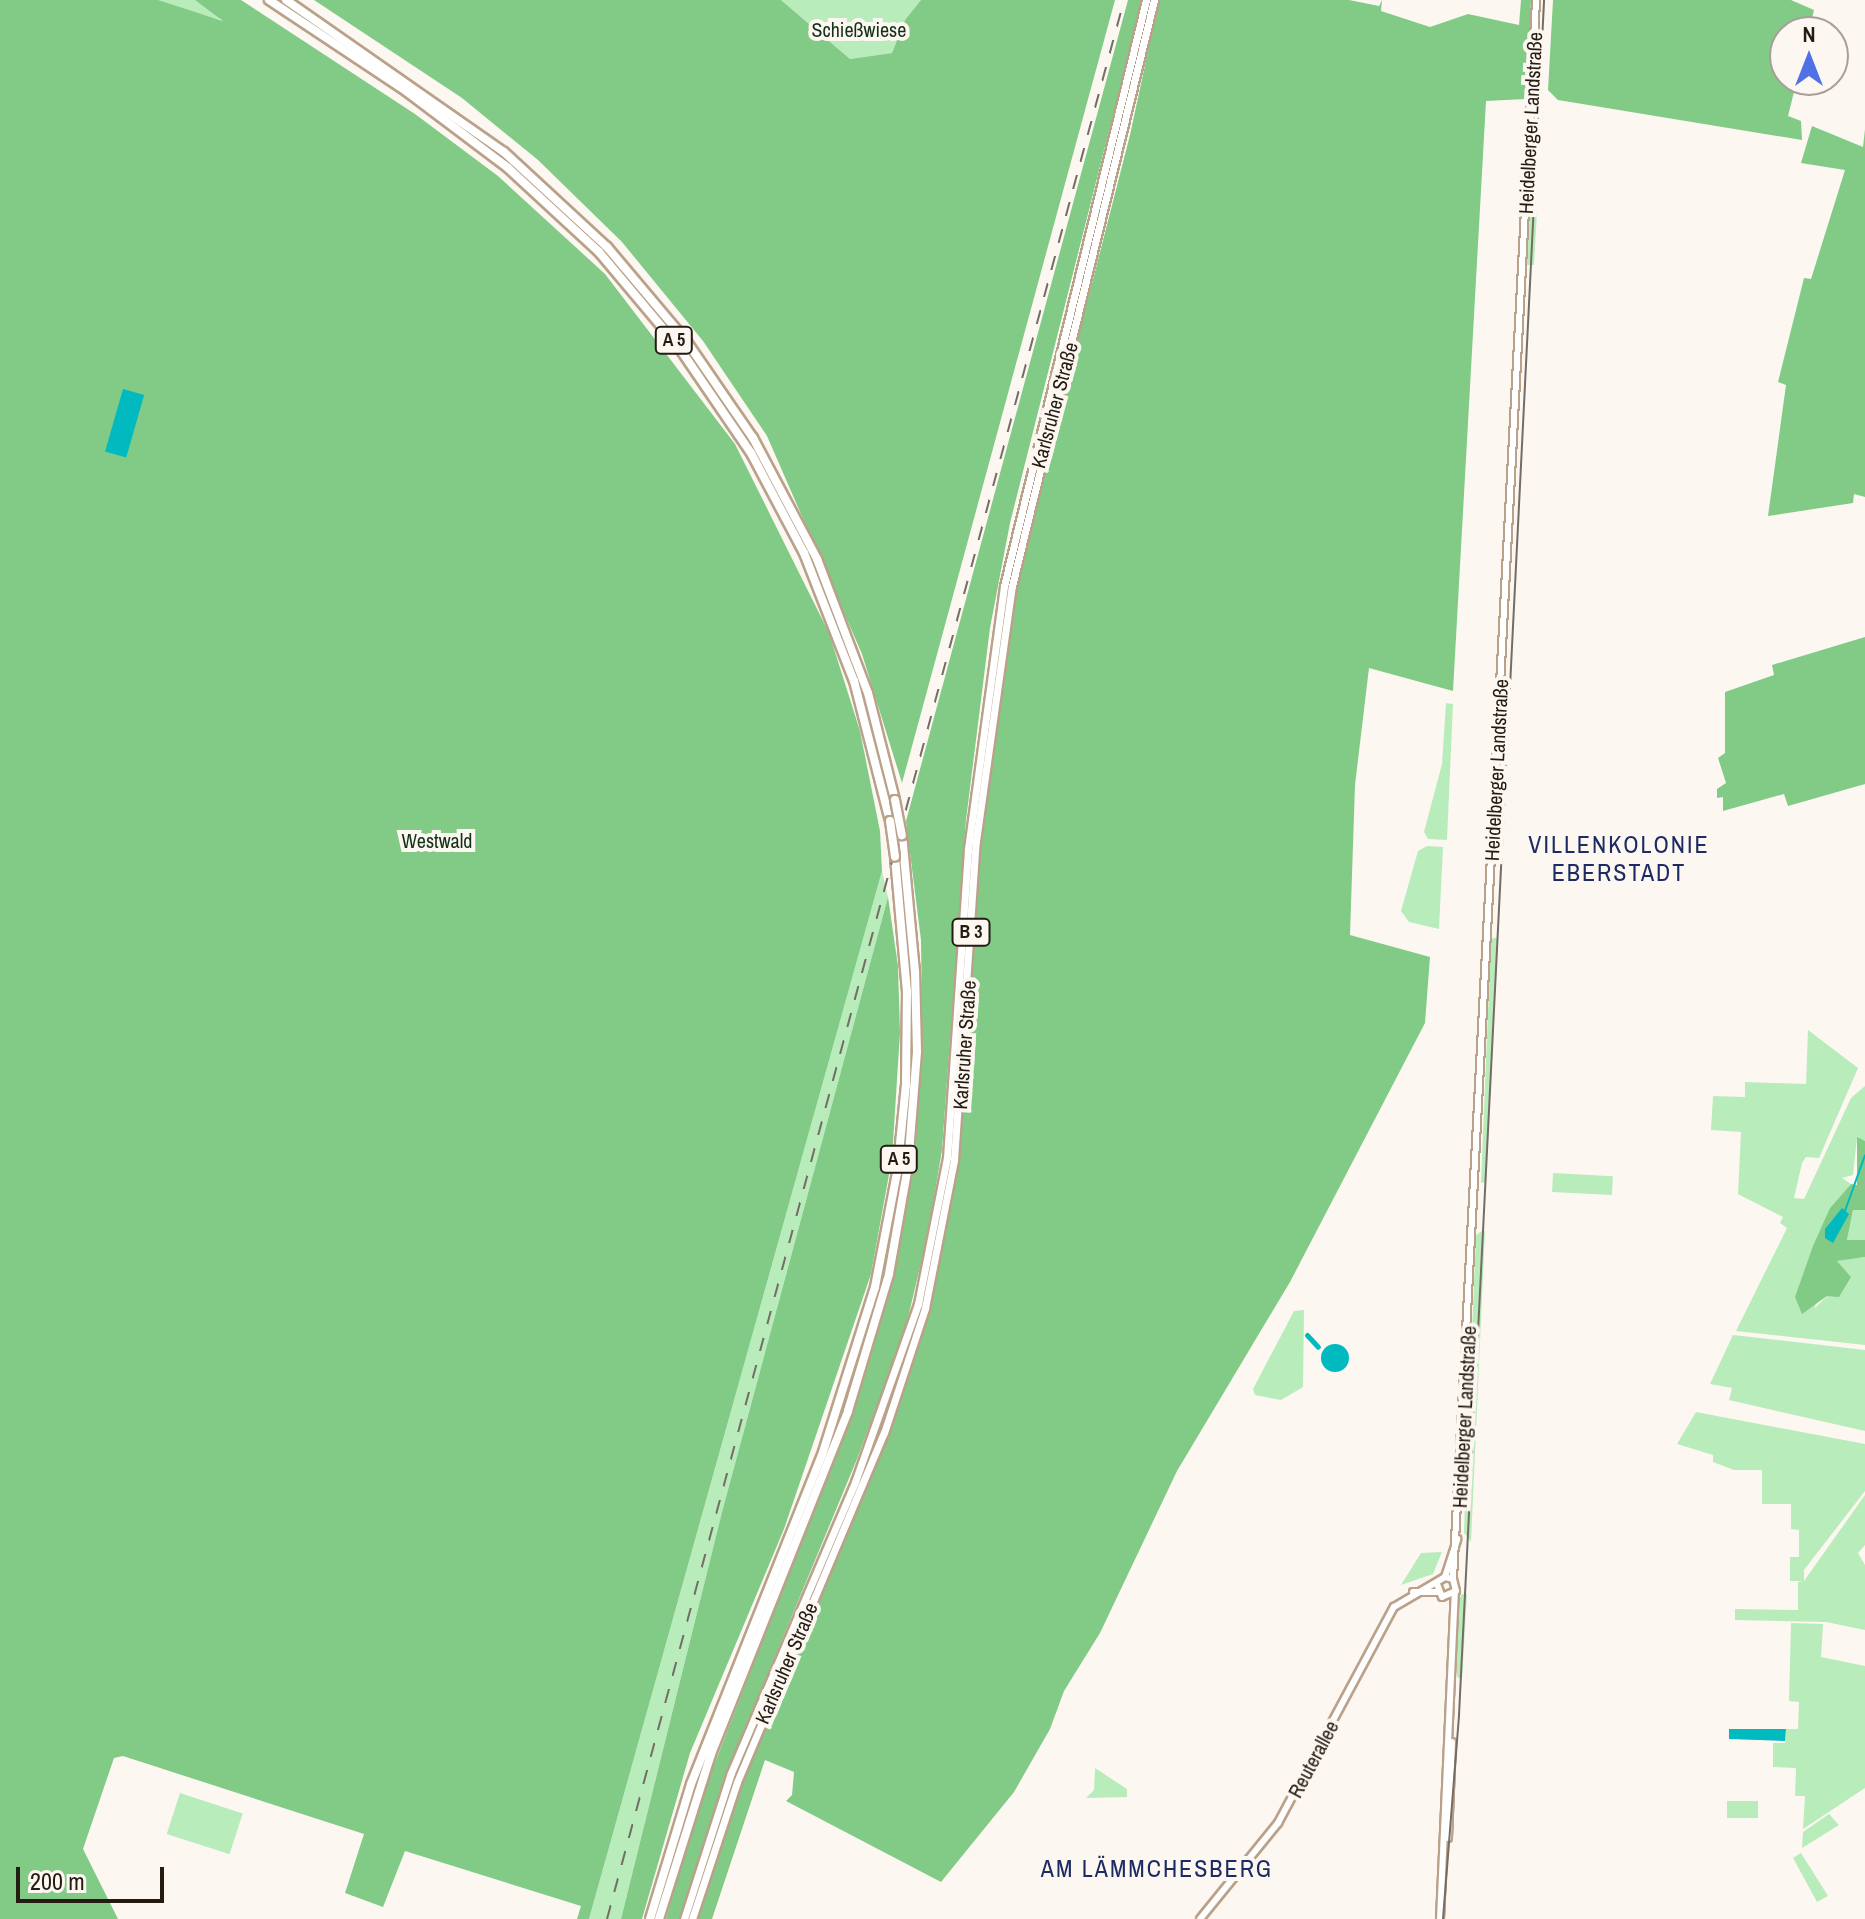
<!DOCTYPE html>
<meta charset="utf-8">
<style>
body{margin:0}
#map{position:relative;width:1865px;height:1919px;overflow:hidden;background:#fdf7f2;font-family:"Archivo Narrow",sans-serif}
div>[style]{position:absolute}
.green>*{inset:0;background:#b9ecbb;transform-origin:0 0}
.forest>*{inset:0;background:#81cb86}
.water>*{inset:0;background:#00babf;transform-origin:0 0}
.round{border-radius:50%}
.stream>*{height:2px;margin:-1px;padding:0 1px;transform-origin:1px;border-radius:1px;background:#00babf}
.canal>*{height:5px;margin:-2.5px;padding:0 2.5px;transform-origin:2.5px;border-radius:2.5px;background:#00babf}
.roads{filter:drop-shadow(2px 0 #baa189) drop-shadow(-2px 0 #baa189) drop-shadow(0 2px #baa189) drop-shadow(0 -2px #baa189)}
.tertiary>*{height:6px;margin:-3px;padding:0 3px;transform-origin:3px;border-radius:3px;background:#fff}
.primary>*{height:7px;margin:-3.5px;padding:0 3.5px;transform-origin:3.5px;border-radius:3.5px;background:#fff}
.motorway>*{height:8px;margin:-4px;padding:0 4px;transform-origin:4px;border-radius:4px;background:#fff}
.tram>*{height:2px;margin:-1px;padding:0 1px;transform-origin:1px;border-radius:1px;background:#746c65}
.rail>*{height:2px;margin-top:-1px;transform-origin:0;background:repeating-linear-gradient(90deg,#746c65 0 14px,transparent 0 28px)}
.bridges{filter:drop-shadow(2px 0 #baa189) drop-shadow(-2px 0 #baa189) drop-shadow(0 2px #baa189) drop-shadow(0 -2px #baa189)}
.motorway-bridge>*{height:8px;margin:-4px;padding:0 4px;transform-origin:4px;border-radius:4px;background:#fff}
span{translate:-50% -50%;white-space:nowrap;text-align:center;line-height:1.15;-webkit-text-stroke:8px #fdf7f2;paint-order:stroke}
.shield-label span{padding:2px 6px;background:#fdf7f2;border:2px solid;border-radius:6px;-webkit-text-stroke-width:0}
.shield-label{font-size:18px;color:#241b12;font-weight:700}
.park-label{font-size:20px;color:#123116}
.street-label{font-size:20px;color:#241b12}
.quarter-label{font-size:24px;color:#1c2b63;letter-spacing:2px}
.north{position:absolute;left:1769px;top:16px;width:80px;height:80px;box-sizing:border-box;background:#fdf7f2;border:2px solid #a69f98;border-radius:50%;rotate:0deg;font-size:22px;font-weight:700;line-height:32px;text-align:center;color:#241b12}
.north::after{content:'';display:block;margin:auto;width:28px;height:36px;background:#5071e5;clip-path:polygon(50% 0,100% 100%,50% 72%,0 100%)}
.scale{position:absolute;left:16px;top:1867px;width:148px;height:36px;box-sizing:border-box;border:4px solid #241b12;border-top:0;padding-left:10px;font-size:24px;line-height:28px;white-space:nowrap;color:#241b12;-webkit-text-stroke:6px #fdf7f2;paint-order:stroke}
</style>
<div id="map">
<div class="green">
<div style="clip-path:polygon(158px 0,195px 0,226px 21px,162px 4px)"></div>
<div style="clip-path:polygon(781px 0,921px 0,905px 20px,892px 53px,850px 59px)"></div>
<div style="clip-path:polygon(1530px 212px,1537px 212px,1534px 265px,1526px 265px)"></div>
<div style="clip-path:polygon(1446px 703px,1453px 704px,1447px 840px,1428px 839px,1424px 832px,1442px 764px)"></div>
<div style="clip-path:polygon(1427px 846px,1443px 847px,1439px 929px,1409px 922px,1401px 911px,1418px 851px)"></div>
<div style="clip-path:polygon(882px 871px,888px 897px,722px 1512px,621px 1919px,589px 1919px)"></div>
<div style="clip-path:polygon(1498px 937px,1486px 1182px,1481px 1183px,1491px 939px)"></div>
<div style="clip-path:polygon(1808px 1030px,1858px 1068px,1819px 1158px,1806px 1157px,1802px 1163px,1794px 1198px,1804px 1199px,1851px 1098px,1865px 1086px,1865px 1141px,1857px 1138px,1853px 1175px,1842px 1178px,1851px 1184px,1830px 1208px,1815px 1308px,1827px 1296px,1836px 1261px,1865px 1257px,1865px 1345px,1736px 1331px,1787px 1228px,1780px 1223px,1783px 1217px,1738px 1194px,1741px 1132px,1711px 1130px,1713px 1096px,1745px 1097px,1745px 1082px,1806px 1084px)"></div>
<div style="left:1553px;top:1173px;width:60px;height:19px;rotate:3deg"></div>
<div style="clip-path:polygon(1853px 1210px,1865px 1210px,1865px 1240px,1847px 1240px)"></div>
<div style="clip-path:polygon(1482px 1231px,1485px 1231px,1471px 1542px,1464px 1533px,1465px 1499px,1476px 1235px)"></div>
<div style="clip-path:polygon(1304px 1310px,1303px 1387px,1281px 1400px,1255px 1395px,1253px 1389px,1294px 1311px)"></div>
<div style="clip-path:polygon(1733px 1335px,1865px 1350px,1865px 1431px,1729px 1400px,1732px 1388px,1710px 1384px)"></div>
<div style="clip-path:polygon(1696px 1412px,1865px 1444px,1865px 1491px,1804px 1570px,1804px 1581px,1865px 1495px,1865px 1545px,1858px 1553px,1865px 1565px,1865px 1630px,1826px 1622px,1735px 1620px,1735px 1609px,1798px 1610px,1798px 1582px,1804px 1581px,1790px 1581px,1790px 1557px,1799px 1557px,1799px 1530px,1791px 1529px,1791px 1504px,1762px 1504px,1762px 1470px,1734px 1470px,1713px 1462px,1713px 1455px,1677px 1444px)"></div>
<div style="clip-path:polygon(1442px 1552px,1433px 1574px,1401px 1585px,1421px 1553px)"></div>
<div style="clip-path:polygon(1462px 1594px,1467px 1594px,1462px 1679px,1457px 1677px,1456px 1603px)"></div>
<div style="clip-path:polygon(1791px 1623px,1823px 1624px,1821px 1657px,1865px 1666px,1865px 1788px,1803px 1829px,1805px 1796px,1795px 1796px,1796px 1768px,1773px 1767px,1773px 1743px,1785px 1743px,1786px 1729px,1798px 1729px,1799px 1702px,1789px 1701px)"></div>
<div style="clip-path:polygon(1095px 1768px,1127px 1789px,1127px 1797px,1086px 1798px,1094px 1790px)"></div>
<div style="left:180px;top:1793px;width:66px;height:43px;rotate:18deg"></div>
<div style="left:1727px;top:1801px;width:31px;height:17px"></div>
<div style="clip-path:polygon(1829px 1814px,1839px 1825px,1802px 1848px,1803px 1832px)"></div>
<div style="clip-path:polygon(1801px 1853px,1828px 1896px,1817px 1902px,1793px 1858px)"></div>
</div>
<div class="forest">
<div style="clip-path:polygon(0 0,158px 0,223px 21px,195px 0,241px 0,415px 114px,498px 176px,605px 274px,735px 444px,829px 633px,860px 731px,880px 831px,882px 871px,589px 1919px,577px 1919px,581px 1906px,405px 1851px,383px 1907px,345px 1893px,364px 1834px,123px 1756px,114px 1758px,83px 1849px,118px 1919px,0 1919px)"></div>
<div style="clip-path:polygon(314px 0,781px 0,850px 59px,892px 53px,905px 20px,921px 0,1115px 0,902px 783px,862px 654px,767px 436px,703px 341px,622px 242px,538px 160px,462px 98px)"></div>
<div style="clip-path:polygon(1128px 0,1142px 0,1010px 523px,990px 628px,966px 820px,942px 1150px,928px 1234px,904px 1334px,857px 1459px,726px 1775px,680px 1919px,666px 1919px,698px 1806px,860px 1392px,888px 1298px,911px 1167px,922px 1011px,921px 940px,906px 821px)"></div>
<div style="clip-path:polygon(1159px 0,1349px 0,1379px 6px,1382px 0,1381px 11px,1430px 27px,1468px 14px,1519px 25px,1521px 0,1531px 0,1527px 99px,1486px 101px,1453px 691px,1369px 668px,1355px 785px,1350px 935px,1430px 957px,1425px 1023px,1290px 1282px,1177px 1471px,1100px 1633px,1064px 1691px,1050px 1729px,1014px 1792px,941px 1882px,786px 1801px,792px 1795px,794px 1772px,765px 1760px,712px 1919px,696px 1919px,763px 1726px,878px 1455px,922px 1333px,959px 1155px,982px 801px,1017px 576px,1130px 135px)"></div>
<div style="clip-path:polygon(1553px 0,1791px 0,1814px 10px,1809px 32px,1785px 32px,1785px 80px,1797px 80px,1788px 116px,1801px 121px,1802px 140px,1558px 100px,1548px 90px)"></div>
<div style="clip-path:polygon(1812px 126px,1863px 147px,1865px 129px,1865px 497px,1854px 494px,1853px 503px,1768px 516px,1786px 385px,1778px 382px,1804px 278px,1811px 279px,1845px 170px,1801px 163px)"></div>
<div style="clip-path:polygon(1865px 637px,1865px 784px,1788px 806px,1784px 794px,1723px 811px,1723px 797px,1717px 798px,1717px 789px,1726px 783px,1718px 758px,1725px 753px,1725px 692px,1774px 675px,1772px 665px)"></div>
<div style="clip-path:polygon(888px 897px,898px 966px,900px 1033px,892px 1158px,871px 1274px,784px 1529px,690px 1753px,642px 1919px,621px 1919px,722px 1512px)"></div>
<div style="clip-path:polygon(1857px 1137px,1865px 1141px,1865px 1210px,1853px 1210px,1847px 1240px,1865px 1240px,1865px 1257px,1837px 1261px,1851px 1277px,1839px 1297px,1827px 1296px,1802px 1314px,1795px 1297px,1813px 1246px,1830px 1208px,1851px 1184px,1857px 1185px)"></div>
</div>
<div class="water">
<div style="left:123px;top:389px;width:22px;height:65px;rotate:16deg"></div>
<div style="clip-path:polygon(1842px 1208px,1849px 1214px,1833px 1243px,1825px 1238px,1825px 1229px)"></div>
<div class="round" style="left:1321px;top:1344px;width:28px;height:28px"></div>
<div style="clip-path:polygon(1729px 1729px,1786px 1729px,1785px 1741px,1729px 1739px)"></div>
</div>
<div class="stream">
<div style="left:1845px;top:1211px;width:59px;rotate:-70.3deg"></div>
</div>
<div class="canal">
<div style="left:1307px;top:1335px;width:16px;rotate:47deg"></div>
</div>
<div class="roads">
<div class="tertiary">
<div style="left:1445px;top:1577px;width:40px;rotate:-72deg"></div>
<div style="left:1453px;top:1579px;width:1581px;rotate:-86.99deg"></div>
<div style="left:1413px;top:1592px;width:24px"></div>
<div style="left:1448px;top:1838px;width:96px;rotate:-87.6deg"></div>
<div style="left:1200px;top:1919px;width:124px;rotate:-50.9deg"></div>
<div style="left:1278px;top:1823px;width:245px;rotate:-61.8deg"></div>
<div style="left:1394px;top:1607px;width:59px;rotate:-30.5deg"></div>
<div style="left:1445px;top:1577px;width:8px;rotate:14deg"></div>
<div style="left:1453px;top:1579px;width:12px;rotate:76deg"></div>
<div style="left:1456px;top:1591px;width:15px;rotate:157deg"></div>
<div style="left:1442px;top:1597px;width:14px;rotate:-111deg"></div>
<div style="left:1440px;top:1919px;width:326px;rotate:-87.4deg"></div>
</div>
<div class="primary">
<div style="left:684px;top:1919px;width:153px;rotate:-72.2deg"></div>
<div style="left:731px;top:1773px;width:316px;rotate:-66.9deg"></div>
<div style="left:855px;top:1482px;width:189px;rotate:-70.5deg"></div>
<div style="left:918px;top:1304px;width:149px;rotate:-78.8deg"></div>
<div style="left:947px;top:1158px;width:310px;rotate:-86.1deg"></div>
<div style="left:968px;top:849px;width:265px;rotate:-82.2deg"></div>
<div style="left:1004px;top:586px;width:603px;rotate:-76.38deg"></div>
<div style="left:692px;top:1919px;width:144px;rotate:-71.8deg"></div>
<div style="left:737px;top:1782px;width:379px;rotate:-67.2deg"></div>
<div style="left:884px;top:1433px;width:132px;rotate:-71.8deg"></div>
<div style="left:925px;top:1308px;width:151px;rotate:-78.9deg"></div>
<div style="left:954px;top:1160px;width:320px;rotate:-86.1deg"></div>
<div style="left:976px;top:841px;width:258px;rotate:-82deg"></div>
<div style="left:1012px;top:586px;width:603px;rotate:-76.38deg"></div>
</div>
<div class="motorway">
<div style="left:269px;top:0;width:164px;rotate:33.6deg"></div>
<div style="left:406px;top:91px;width:128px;rotate:37deg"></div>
<div style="left:508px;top:168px;width:124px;rotate:42.7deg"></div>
<div style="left:599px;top:252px;width:123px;rotate:50deg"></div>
<div style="left:678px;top:346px;width:130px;rotate:55.7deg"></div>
<div style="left:751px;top:453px;width:113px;rotate:62.1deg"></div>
<div style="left:804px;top:553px;width:137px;rotate:68.7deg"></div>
<div style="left:854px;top:681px;width:145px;rotate:75.6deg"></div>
<div style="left:286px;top:0;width:266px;rotate:34.9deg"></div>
<div style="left:504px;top:152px;width:140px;rotate:42.7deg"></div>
<div style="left:607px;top:247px;width:124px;rotate:49.9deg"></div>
<div style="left:687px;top:342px;width:116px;rotate:55.5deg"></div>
<div style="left:753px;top:438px;width:137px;rotate:62.1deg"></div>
<div style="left:817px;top:559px;width:143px;rotate:69.2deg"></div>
<div style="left:868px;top:693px;width:110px;rotate:75.8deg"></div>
<div style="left:650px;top:1919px;width:141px;rotate:-73.1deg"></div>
<div style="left:691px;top:1784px;width:357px;rotate:-68.3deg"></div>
<div style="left:823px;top:1452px;width:173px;rotate:-72.5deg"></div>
<div style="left:875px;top:1287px;width:116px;rotate:-79.1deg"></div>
<div style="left:897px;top:1173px;width:88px;rotate:-84.2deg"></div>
<div style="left:906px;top:1085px;width:93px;rotate:-89.4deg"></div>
<div style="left:907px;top:992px;width:136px;rotate:-95.1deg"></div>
<div style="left:659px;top:1919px;width:173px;rotate:-72.5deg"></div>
<div style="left:711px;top:1754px;width:369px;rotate:-68.2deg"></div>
<div style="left:848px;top:1411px;width:143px;rotate:-73.3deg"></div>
<div style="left:889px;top:1274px;width:110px;rotate:-80deg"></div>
<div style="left:908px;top:1166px;width:114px;rotate:-85.5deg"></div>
<div style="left:917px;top:1052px;width:80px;rotate:-91.4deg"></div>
<div style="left:915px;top:972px;width:138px;rotate:-95.4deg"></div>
</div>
</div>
<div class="tram">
<div style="left:1443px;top:1919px;width:205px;rotate:-85.5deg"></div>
<div style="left:1459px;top:1715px;width:1717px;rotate:-87.16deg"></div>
</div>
<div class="rail">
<div style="left:607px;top:1919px;width:1987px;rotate:-74.92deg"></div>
</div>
<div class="bridges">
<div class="motorway-bridge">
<div style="left:895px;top:800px;width:36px;rotate:79deg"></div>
<div style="left:890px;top:821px;width:36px;rotate:82deg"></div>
</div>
</div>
<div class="shield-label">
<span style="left:674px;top:340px">A 5</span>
<span style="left:971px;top:932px">B 3</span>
<span style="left:899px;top:1159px">A 5</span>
</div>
<div class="park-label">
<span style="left:859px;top:29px">Schießwiese</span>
<span style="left:437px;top:840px">Westwald</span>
</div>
<div class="street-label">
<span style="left:1530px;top:123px;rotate:-87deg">Heidelberger Landstraße</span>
<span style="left:1054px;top:405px;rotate:-75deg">Karlsruher Straße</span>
<span style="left:1496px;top:770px;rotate:-87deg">Heidelberger Landstraße</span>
<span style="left:964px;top:1045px;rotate:-86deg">Karlsruher Straße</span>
<span style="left:1464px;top:1417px;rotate:-87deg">Heidelberger Landstraße</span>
<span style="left:786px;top:1663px;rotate:-67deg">Karlsruher Straße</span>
<span style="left:1313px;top:1759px;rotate:-62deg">Reuterallee</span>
</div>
<div class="quarter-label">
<span style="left:1619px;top:859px">VILLENKOLONIE<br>EBERSTADT</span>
<span style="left:1157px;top:1869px">AM LÄMMCHESBERG</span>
</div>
<div class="north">N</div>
<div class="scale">200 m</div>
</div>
